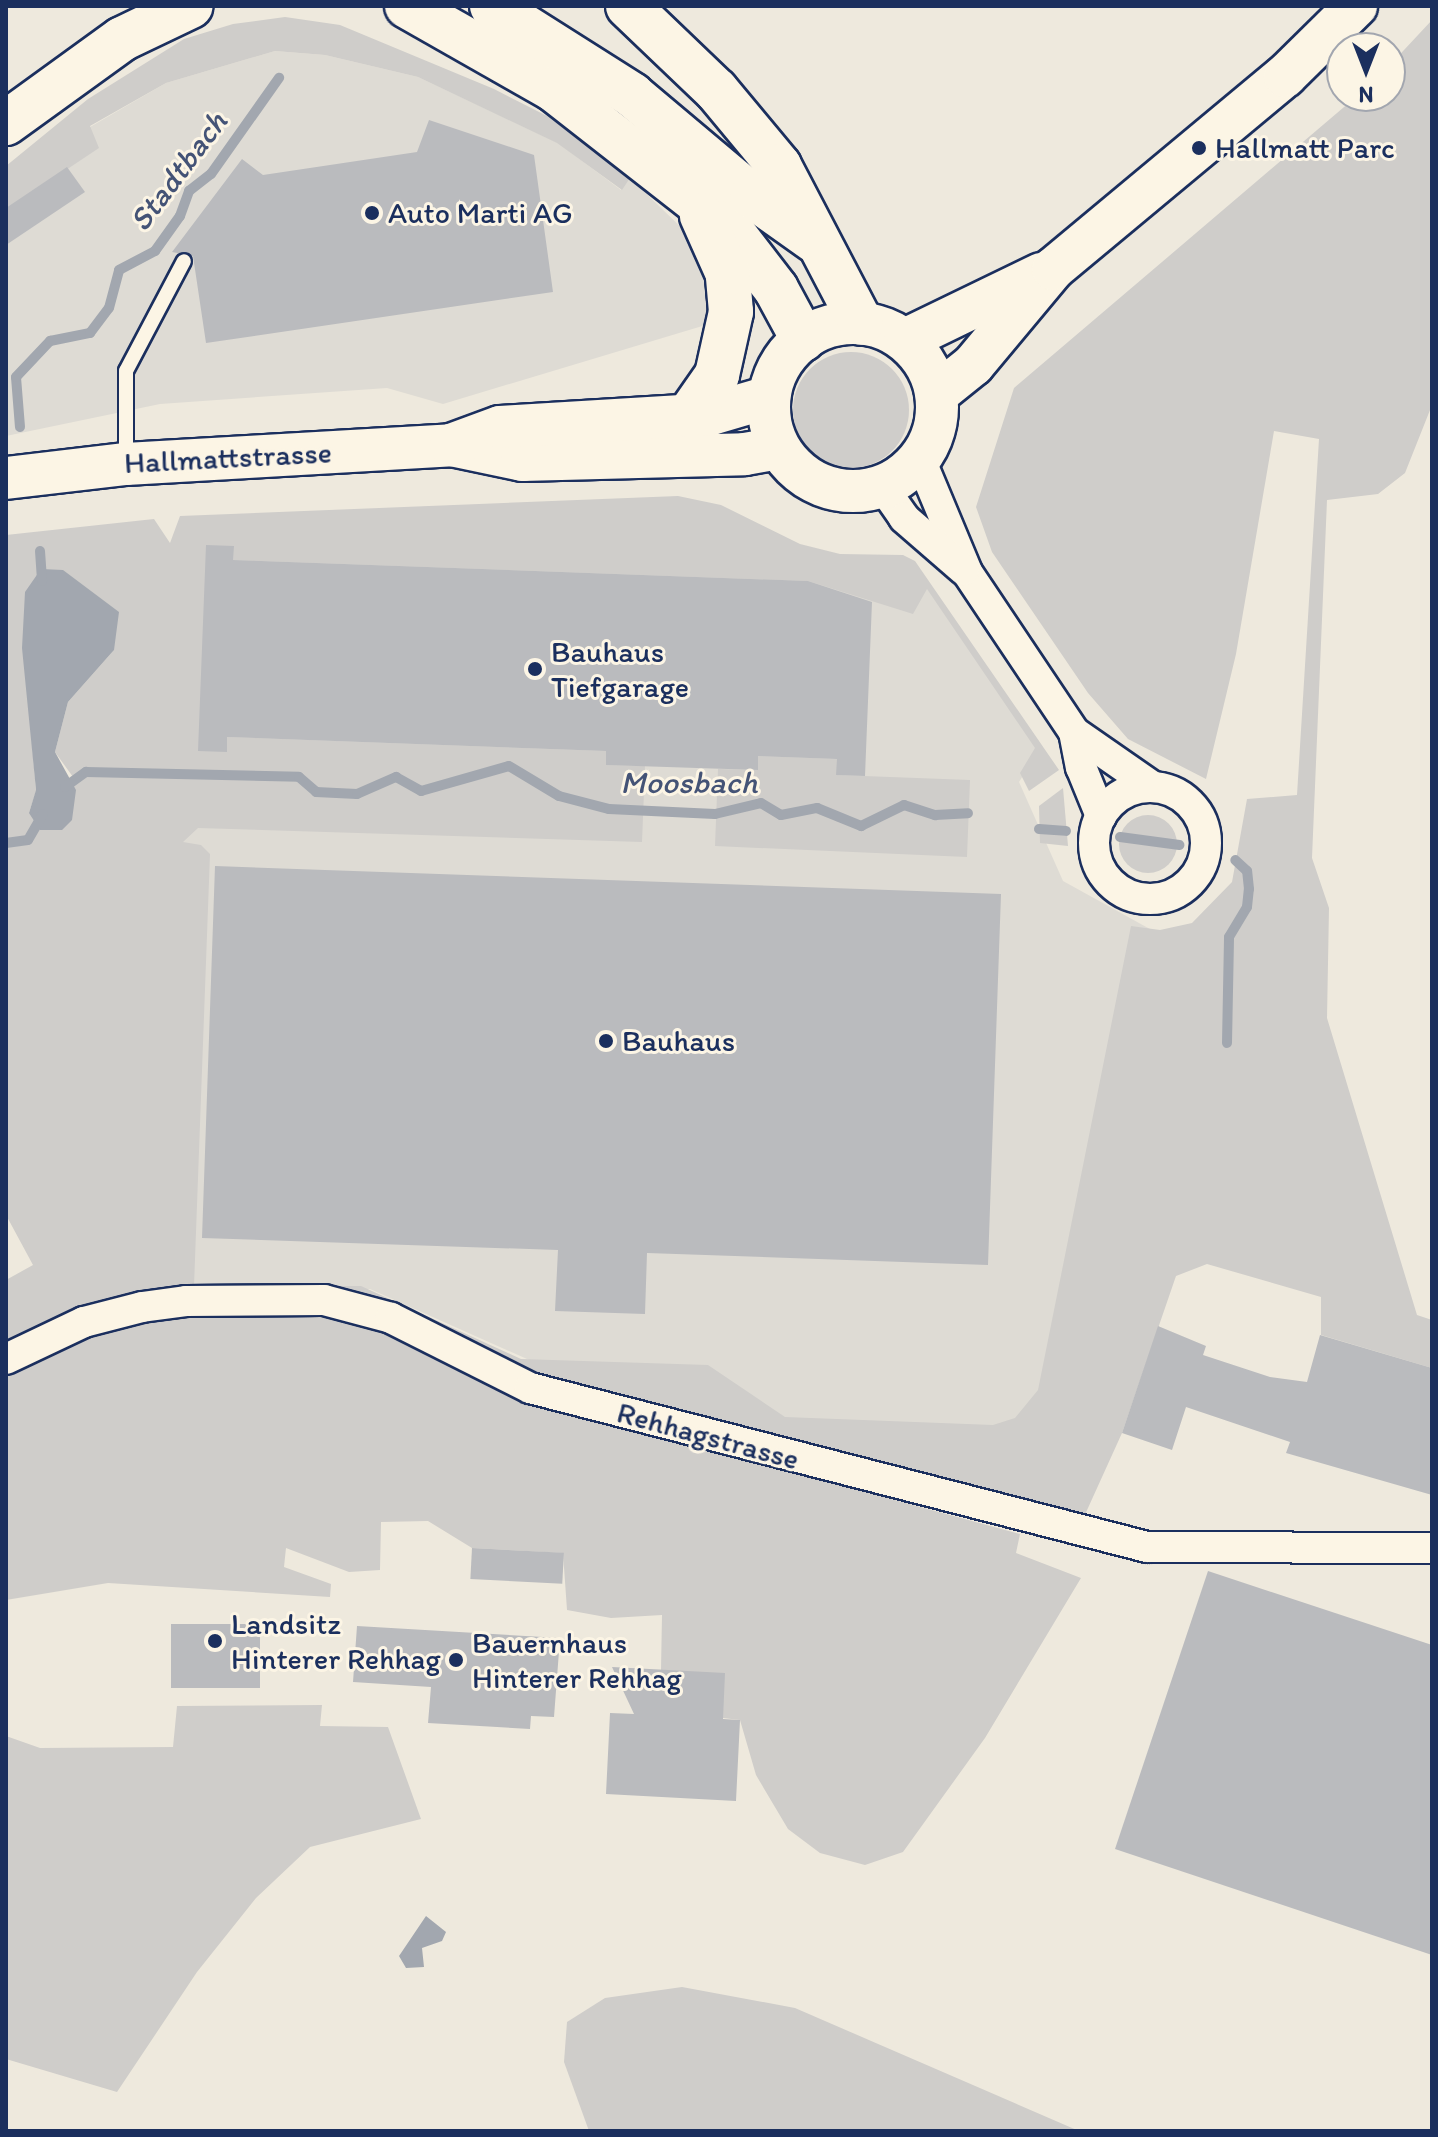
<!DOCTYPE html>
<style>
body{margin:0}
#map{position:relative;width:1438px;height:2137px;overflow:hidden;background:#eee9dd;font-family:Itim,sans-serif}
div>[style]{position:absolute}
.built>*{inset:0;background:#dedbd4}
.green>*{inset:0;background:#cfcdca}
.round{border-radius:50%}
.water>*{inset:0;background:#a2a7af}
.stream>*{height:10px;margin:-5px;padding:0 5px;transform-origin:5px;border-radius:5px;background:#a2a7af}
.building>*{inset:0;background:#babbbe;transform-origin:0 0}
.roads{filter:drop-shadow(2px 0 #1b2f5e) drop-shadow(-2px 0 #1b2f5e) drop-shadow(0 2px #1b2f5e) drop-shadow(0 -2px #1b2f5e)}
.lane>*{height:14px;margin:-7px;padding:0 7px;transform-origin:7px;border-radius:7px;background:#fcf5e5}
.street>*{height:30px;margin:-15px;padding:0 15px;transform-origin:15px;border-radius:15px;background:#fcf5e5}
.street>.ring{margin:-15px;padding:0;box-sizing:content-box;background:none;border:30px solid #fcf5e5;border-radius:50%}
.secondary>*{height:42px;margin:-21px;padding:0 21px;transform-origin:21px;border-radius:21px;background:#fcf5e5}
.secondary>.ring{margin:-21px;padding:0;box-sizing:content-box;background:none;border:42px solid #fcf5e5;border-radius:50%}
.highway>*{height:44px;margin:-22px;padding:0 22px;transform-origin:22px;border-radius:22px;background:#fcf5e5}
.dots>*{width:22px;height:22px;translate:-50% -50%;box-sizing:border-box;border:4px solid #fcf5e5;border-radius:50%}
span{translate:-50% -50%;white-space:nowrap;text-align:center;line-height:1.15;-webkit-text-stroke:6px #fcf5e5;paint-order:stroke}
.poi-label{font-size:30px;color:#1b2f5e}
.left{translate:0 -50%;text-align:left}
.street-label{font-size:30px;color:#1b2f5e}
.water-label{font-size:32px;color:#445376;font-style:italic}
.frame{position:absolute;inset:0;border:8px solid #1b2f5e;pointer-events:none}
.north{position:absolute;left:1326px;top:32px;width:80px;height:80px;box-sizing:border-box;background:#fcf5e5;border:2px solid #a2a6af;border-radius:50%;rotate:180deg;font-size:22px;font-weight:700;line-height:32px;text-align:center;color:#1b2f5e}
.north::after{content:'';display:block;margin:auto;width:28px;height:36px;background:#1b2f5e;clip-path:polygon(50% 0,100% 100%,50% 72%,0 100%)}
</style>
<div id="map">
<div class="built">
<div style="clip-path:polygon(275px 51px,325px 55px,418px 77px,558px 143px,621px 190px,630px 178px,690px 236px,713px 274px,709px 324px,443px 404px,387px 388px,160px 404px,6px 436px,6px 210px,90px 127px,166px 83px)"></div>
<div style="clip-path:polygon(199px 537px,910px 565px,1042px 746px,1019px 782px,1063px 881px,1177px 944px,1055px 1463px,583px 1384px,370px 1289px,174px 1290px,182px 843px)"></div>
</div>
<div class="green">
<div style="clip-path:polygon(285px 17px,340px 25px,494px 89px,547px 116px,630px 178px,622px 190px,557px 143px,418px 77px,325px 55px,275px 51px,166px 83px,90px 126px,99px 148px,6px 210px,6px 166px,88px 99px,184px 39px,233px 24px)"></div>
<div style="clip-path:polygon(evenodd,1432px 20px,1432px 405px,1405px 473px,1378px 494px,1327px 500px,1312px 858px,1329px 908px,1327px 1018px,1417px 1315px,1432px 1320px,1432px 1368px,1321px 1335px,1321px 1297px,1207px 1264px,1176px 1276px,1122px 1433px,1083px 1519px,529px 1373px,300px 1288px,6px 1344px,6px 1280px,33px 1265px,6px 1215px,6px 535px,154px 519px,170px 543px,180px 516px,678px 496px,721px 505px,800px 544px,840px 554px,903px 555px,915px 561px,1059px 770px,1029px 791px,1020px 773px,1035px 748px,927px 589px,913px 614px,808px 581px,233px 560px,233px 546px,226px 752px,227px 737px,606px 751px,606px 765px,645px 766px,642px 842px,198px 828px,183px 842px,201px 845px,210px 854px,194px 1286px,361px 1286px,521px 1359px,708px 1365px,785px 1417px,993px 1425px,1015px 1418px,1038px 1390px,1131px 926px,1160px 930px,1192px 923px,1232px 882px,1247px 799px,1297px 795px,1319px 439px,1274px 431px,1236px 654px,1206px 779px,1128px 739px,1088px 693px,992px 552px,976px 507px,1014px 388px,1357px 96px,1390px 96px,1390px 65px,1432px 20px,114px 650px,68px 702px,55px 752px,73px 777px,29px 813px,36px 791px,30px 720px,114px 650px)"></div>
<div class="round" style="left:793px;top:352px;width:116px;height:116px"></div>
<div style="clip-path:polygon(758px 756px,837px 759px,837px 775px,970px 780px,967px 857px,715px 846px,718px 769px,758px 770px)"></div>
<div style="clip-path:polygon(1063px 788px,1068px 846px,1040px 843px,1039px 806px)"></div>
<div class="round" style="left:1119px;top:815px;width:58px;height:58px"></div>
<div style="clip-path:polygon(252px 1313px,356px 1320px,405px 1338px,518px 1398px,1020px 1534px,1016px 1553px,1081px 1578px,985px 1738px,903px 1852px,865px 1865px,820px 1853px,788px 1829px,756px 1775px,740px 1720px,723px 1718px,661px 1670px,662px 1615px,611px 1618px,567px 1610px,563px 1553px,472px 1548px,428px 1521px,381px 1522px,380px 1570px,349px 1572px,286px 1548px,284px 1567px,331px 1584px,330px 1597px,108px 1583px,6px 1600px,6px 1373px,78px 1331px,169px 1316px)"></div>
<div style="clip-path:polygon(322px 1705px,320px 1726px,388px 1727px,421px 1819px,310px 1847px,256px 1898px,197px 1972px,117px 2092px,6px 2059px,6px 1736px,40px 1748px,173px 1747px,177px 1706px)"></div>
<div style="clip-path:polygon(682px 1987px,795px 2008px,1079px 2131px,589px 2131px,564px 2062px,567px 2022px,605px 1998px)"></div>
</div>
<div class="water">
<div style="clip-path:polygon(41px 569px,63px 570px,119px 612px,114px 650px,68px 702px,55px 752px,76px 790px,72px 820px,62px 830px,40px 830px,29px 813px,36px 790px,22px 648px,25px 592px)"></div>
<div style="clip-path:polygon(426px 1916px,446px 1932px,442px 1941px,422px 1948px,424px 1967px,406px 1968px,399px 1956px)"></div>
</div>
<div class="stream">
<div style="left:20px;top:427px;width:50px;rotate:-94.6deg"></div>
<div style="left:16px;top:377px;width:50px;rotate:-46.6deg"></div>
<div style="left:50px;top:341px;width:41px;rotate:-11.3deg"></div>
<div style="left:90px;top:333px;width:31px;rotate:-53deg"></div>
<div style="left:109px;top:308px;width:39px;rotate:-75deg"></div>
<div style="left:119px;top:270px;width:41px;rotate:-27.8deg"></div>
<div style="left:155px;top:251px;width:43px;rotate:-54.5deg"></div>
<div style="left:180px;top:216px;width:27px;rotate:-70deg"></div>
<div style="left:189px;top:191px;width:28px;rotate:-38deg"></div>
<div style="left:211px;top:174px;width:118px;rotate:-54.7deg"></div>
<div style="left:40px;top:551px;width:30px;rotate:86deg"></div>
<div style="left:65px;top:787px;width:26px;rotate:-36deg"></div>
<div style="left:86px;top:772px;width:213px;rotate:1.3deg"></div>
<div style="left:299px;top:777px;width:23px;rotate:41deg"></div>
<div style="left:316px;top:792px;width:41px;rotate:2.8deg"></div>
<div style="left:357px;top:794px;width:43px;rotate:-23.6deg"></div>
<div style="left:396px;top:777px;width:29px;rotate:29deg"></div>
<div style="left:421px;top:791px;width:91px;rotate:-15.9deg"></div>
<div style="left:509px;top:766px;width:58px;rotate:31deg"></div>
<div style="left:559px;top:796px;width:52px;rotate:14.6deg"></div>
<div style="left:609px;top:809px;width:106px;rotate:2.7deg"></div>
<div style="left:715px;top:814px;width:47px;rotate:-13.4deg"></div>
<div style="left:761px;top:803px;width:23px;rotate:31deg"></div>
<div style="left:781px;top:815px;width:37px;rotate:-11deg"></div>
<div style="left:817px;top:808px;width:48px;rotate:22.2deg"></div>
<div style="left:861px;top:826px;width:48px;rotate:-26deg"></div>
<div style="left:904px;top:805px;width:33px;rotate:18deg"></div>
<div style="left:935px;top:815px;width:33px;rotate:-3deg"></div>
<div style="left:1039px;top:829px;width:27px;rotate:4deg"></div>
<div style="left:1120px;top:837px;width:60px;rotate:7.7deg"></div>
<div style="left:6px;top:843px;width:22px;rotate:-8deg"></div>
<div style="left:28px;top:840px;width:30px;rotate:-60deg"></div>
<div style="left:1227px;top:1043px;width:106px;rotate:-88.9deg"></div>
<div style="left:1229px;top:937px;width:35px;rotate:-59deg"></div>
<div style="left:1247px;top:907px;width:18px;rotate:-84deg"></div>
<div style="left:1249px;top:889px;width:18px;rotate:-96deg"></div>
<div style="left:1247px;top:871px;width:16px;rotate:-137deg"></div>
</div>
<div class="building">
<div style="clip-path:polygon(429px 120px,534px 155px,553px 292px,206px 343px,193px 256px,172px 252px,242px 159px,263px 175px,417px 152px)"></div>
<div style="clip-path:polygon(67px 167px,85px 192px,6px 245px,6px 208px)"></div>
<div style="clip-path:polygon(206px 545px,234px 546px,233px 560px,808px 581px,872px 602px,865px 776px,836px 775px,837px 759px,758px 756px,758px 770px,606px 765px,606px 751px,227px 737px,227px 752px,198px 751px)"></div>
<div style="clip-path:polygon(215px 866px,1001px 894px,988px 1265px,647px 1253px,645px 1314px,555px 1311px,558px 1250px,202px 1238px)"></div>
<div style="clip-path:polygon(1158px 1326px,1206px 1346px,1203px 1355px,1270px 1377px,1307px 1382px,1320px 1335px,1432px 1368px,1432px 1495px,1286px 1453px,1290px 1442px,1186px 1407px,1172px 1450px,1122px 1433px)"></div>
<div style="left:472px;top:1548px;width:92px;height:31px;rotate:3deg"></div>
<div style="clip-path:polygon(1208px 1571px,1432px 1645px,1432px 1955px,1115px 1849px)"></div>
<div style="left:171px;top:1624px;width:89px;height:64px"></div>
<div style="clip-path:polygon(357px 1626px,560px 1638px,554px 1717px,531px 1716px,530px 1729px,428px 1723px,431px 1687px,353px 1682px)"></div>
<div style="clip-path:polygon(612px 1667px,725px 1673px,723px 1719px,740px 1720px,736px 1801px,606px 1794px,610px 1713px,634px 1714px)"></div>
</div>
<div class="roads">
<div class="lane">
<div style="left:126px;top:459px;width:88px;rotate:-90deg"></div>
<div style="left:126px;top:371px;width:124px;rotate:-62.2deg"></div>
</div>
<div class="street">
<div style="left:920px;top:459px;width:122px;rotate:67.4deg"></div>
<div style="left:967px;top:572px;width:192px;rotate:56.2deg"></div>
<div style="left:1074px;top:732px;width:36px;rotate:79deg"></div>
<div style="left:1081px;top:767px;width:53px;rotate:67.8deg"></div>
<div style="left:882px;top:486px;width:39px;rotate:55deg"></div>
<div style="left:904px;top:518px;width:79px;rotate:40.9deg"></div>
<div style="left:1074px;top:732px;width:96px;rotate:34.8deg"></div>
<div class="ring" style="left:1094px;top:787px;width:82px;height:82px"></div>
<div style="left:6px;top:1359px;width:86px;rotate:-25.4deg"></div>
<div style="left:84px;top:1322px;width:60px;rotate:-14.5deg"></div>
<div style="left:142px;top:1307px;width:44px;rotate:-7.8deg"></div>
<div style="left:186px;top:1301px;width:138px;rotate:-0.4deg"></div>
<div style="left:324px;top:1300px;width:69px;rotate:15deg"></div>
<div style="left:391px;top:1318px;width:156px;rotate:26.7deg"></div>
<div style="left:530px;top:1388px;width:637px;rotate:14.45deg"></div>
<div style="left:1147px;top:1547px;width:285px;rotate:0.2deg"></div>
</div>
<div class="secondary">
<div class="ring" style="left:769px;top:323px;width:126px;height:126px"></div>
<div style="left:905px;top:340px;width:151px;rotate:-25.9deg"></div>
<div style="left:938px;top:393px;width:45px;rotate:-38.7deg"></div>
<div style="left:973px;top:365px;width:125px;rotate:-50.2deg"></div>
<div style="left:1053px;top:269px;width:302px;rotate:-39.8deg"></div>
<div style="left:1285px;top:76px;width:100px;rotate:-44.6deg"></div>
<div style="left:451px;top:445px;width:73px;rotate:11.9deg"></div>
<div style="left:522px;top:460px;width:223px;rotate:-1.5deg"></div>
<div style="left:745px;top:454px;width:34px;rotate:-10deg"></div>
<div style="left:6px;top:478px;width:121px;rotate:-6.7deg"></div>
<div style="left:126px;top:464px;width:326px;rotate:-3.3deg"></div>
<div style="left:451px;top:445px;width:52px;rotate:-20.2deg"></div>
<div style="left:500px;top:427px;width:211px;rotate:-3.5deg"></div>
<div style="left:711px;top:414px;width:60px;rotate:-16.3deg"></div>
</div>
<div class="highway">
<div style="left:407px;top:6px;width:168px;rotate:29.6deg"></div>
<div style="left:553px;top:89px;width:219px;rotate:38deg"></div>
<div style="left:726px;top:224px;width:82px;rotate:52.4deg"></div>
<div style="left:776px;top:289px;width:57px;rotate:61.6deg"></div>
<div style="left:492px;top:6px;width:166px;rotate:32.4deg"></div>
<div style="left:632px;top:95px;width:157px;rotate:40.1deg"></div>
<div style="left:752px;top:196px;width:76px;rotate:35.4deg"></div>
<div style="left:628px;top:6px;width:122px;rotate:43.7deg"></div>
<div style="left:716px;top:90px;width:99px;rotate:50.3deg"></div>
<div style="left:779px;top:166px;width:177px;rotate:62.4deg"></div>
<div style="left:6px;top:123px;width:143px;rotate:-35.9deg"></div>
<div style="left:122px;top:39px;width:76px;rotate:-25.6deg"></div>
<div style="left:689px;top:415px;width:49px;rotate:-55deg"></div>
<div style="left:717px;top:375px;width:65px;rotate:-77.5deg"></div>
<div style="left:731px;top:312px;width:38px;rotate:-95deg"></div>
<div style="left:728px;top:274px;width:64px;rotate:-114.1deg"></div>
</div>
</div>
<div class="dots">
<div style="left:1199px;top:148px;background:#1b2f5e"></div>
<div style="left:372px;top:213px;background:#1b2f5e"></div>
<div style="left:535px;top:669px;background:#1b2f5e"></div>
<div style="left:606px;top:1041px;background:#1b2f5e"></div>
<div style="left:215px;top:1641px;background:#1b2f5e"></div>
<div style="left:456px;top:1660px;background:#1b2f5e"></div>
</div>
<div class="poi-label">
<span class="left" style="left:1215px;top:148px">Hallmatt Parc</span>
<span class="left" style="left:388px;top:213px">Auto Marti AG</span>
<span class="left" style="left:551px;top:669px">Bauhaus<br>Tiefgarage</span>
<span class="left" style="left:622px;top:1041px">Bauhaus</span>
<span class="left" style="left:231px;top:1641px">Landsitz<br>Hinterer Rehhag</span>
<span class="left" style="left:472px;top:1660px">Bauernhaus<br>Hinterer Rehhag</span>
</div>
<div class="street-label">
<span style="left:228px;top:458px;rotate:-3deg">Hallmattstrasse</span>
<span style="left:708px;top:1436px;rotate:15deg">Rehhagstrasse</span>
</div>
<div class="water-label">
<span style="left:178px;top:171px;rotate:-53deg">Stadtbach</span>
<span style="left:689px;top:782px">Moosbach</span>
</div>
<div class="frame"></div>
<div class="north">N</div>
</div>
